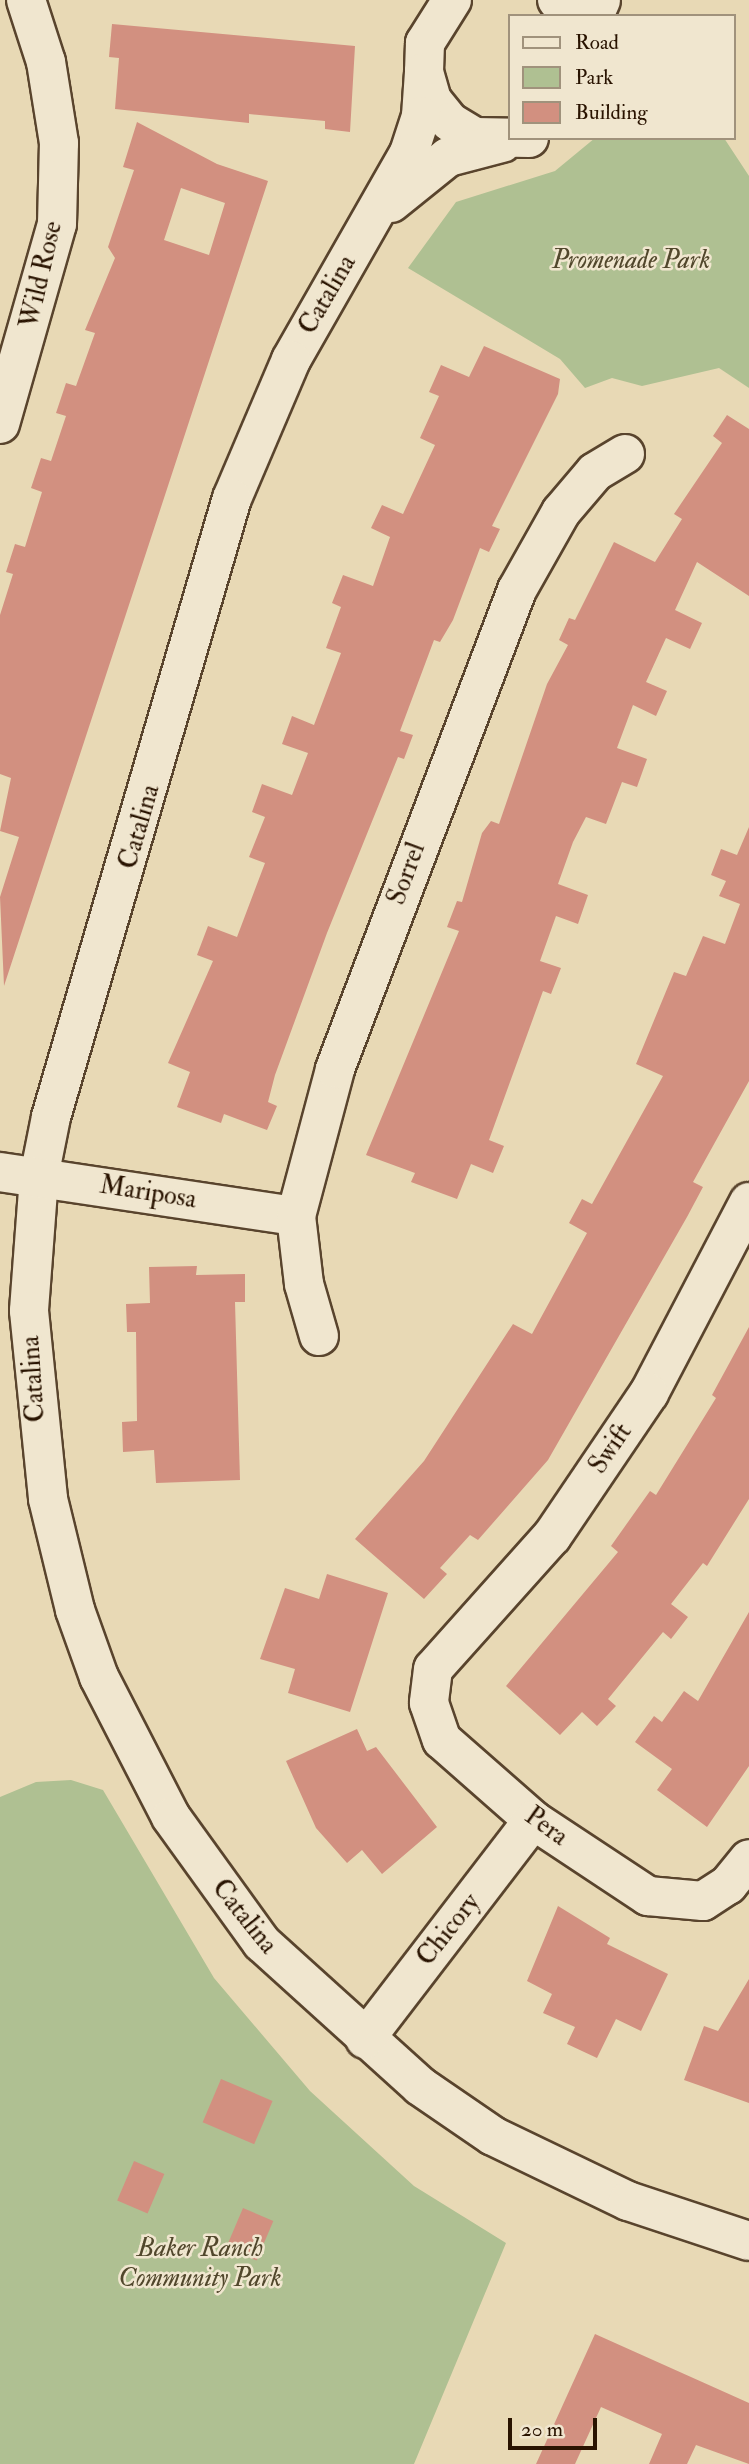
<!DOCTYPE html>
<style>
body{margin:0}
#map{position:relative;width:749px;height:2464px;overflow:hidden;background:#e8d9b5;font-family:"IM FELL Double Pica",serif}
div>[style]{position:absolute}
.green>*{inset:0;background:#afc092}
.building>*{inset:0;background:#d29080;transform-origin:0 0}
.roads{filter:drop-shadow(2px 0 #59442d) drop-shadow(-2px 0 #59442d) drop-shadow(0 2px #59442d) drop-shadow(0 -2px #59442d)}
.minor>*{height:38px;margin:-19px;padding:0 19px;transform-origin:19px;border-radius:19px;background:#f0e6cf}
span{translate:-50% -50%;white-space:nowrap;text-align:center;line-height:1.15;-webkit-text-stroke:5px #f0e6cf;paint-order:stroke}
.park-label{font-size:26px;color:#51472c;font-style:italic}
.street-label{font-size:26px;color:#291300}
.legend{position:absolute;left:508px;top:14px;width:228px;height:126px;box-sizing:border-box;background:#f0e6cf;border:2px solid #a0927c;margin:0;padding:9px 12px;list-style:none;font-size:21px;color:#291300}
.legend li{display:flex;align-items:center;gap:14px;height:35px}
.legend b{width:35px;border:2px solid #a0927c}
.scale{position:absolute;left:508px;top:2418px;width:89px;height:32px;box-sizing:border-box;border:4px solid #291300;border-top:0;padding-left:9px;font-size:21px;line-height:24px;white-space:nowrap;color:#291300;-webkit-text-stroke:5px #f0e6cf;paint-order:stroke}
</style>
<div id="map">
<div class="green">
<div style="clip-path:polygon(595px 138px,724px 138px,749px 176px,749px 388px,719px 368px,642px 386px,612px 378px,585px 388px,560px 359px,408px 268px,456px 202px,555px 171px)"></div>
<div style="clip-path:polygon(71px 1780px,103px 1790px,214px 1978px,310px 2091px,414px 2186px,506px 2243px,414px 2464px,0 2464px,0 1797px,36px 1782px)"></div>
</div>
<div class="building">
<div style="clip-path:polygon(112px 24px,355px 46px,350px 132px,325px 129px,325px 121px,249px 114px,249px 123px,115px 109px,119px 58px,109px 57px)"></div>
<div style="clip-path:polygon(evenodd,137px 122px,217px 164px,268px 181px,4px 986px,0 897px,19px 837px,0 831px,11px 778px,0 774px,0 615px,13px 574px,6px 572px,15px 544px,25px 547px,42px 492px,31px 488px,41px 458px,51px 461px,66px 416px,56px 413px,66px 383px,76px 386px,95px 333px,85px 330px,115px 258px,108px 247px,134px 170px,123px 167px,137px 122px,181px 188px,225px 203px,209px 255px,164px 240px,181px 188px)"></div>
<div style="clip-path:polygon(484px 346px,560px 379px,558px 394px,492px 526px,500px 529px,489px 552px,480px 548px,453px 620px,440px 642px,434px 640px,400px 731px,413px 735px,404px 759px,398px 757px,327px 933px,275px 1075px,268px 1102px,277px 1106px,267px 1130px,224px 1114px,221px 1123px,177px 1107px,190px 1072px,168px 1063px,213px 961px,197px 955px,208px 926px,237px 937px,265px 863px,249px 857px,265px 817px,252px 812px,262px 784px,292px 795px,308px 753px,282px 744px,292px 716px,314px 725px,341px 653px,326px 648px,341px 607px,332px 603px,343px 575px,373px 586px,390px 537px,371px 528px,382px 505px,403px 514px,435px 445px,420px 438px,439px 396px,429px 392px,441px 365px,469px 377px)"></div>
<div style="clip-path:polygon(727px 415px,749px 429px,749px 596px,697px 562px,675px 610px,702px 623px,690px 649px,666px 638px,646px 682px,667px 691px,656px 716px,633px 705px,617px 748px,647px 759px,637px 787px,622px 782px,606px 824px,586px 817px,573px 842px,558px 884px,588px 895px,578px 924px,556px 916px,540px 961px,561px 968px,551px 994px,543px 991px,489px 1140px,504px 1146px,493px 1173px,471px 1164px,457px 1199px,411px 1182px,415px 1173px,366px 1155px,459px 931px,447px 927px,457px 901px,462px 902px,482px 833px,491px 821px,499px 824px,547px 684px,568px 645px,559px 640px,569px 618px,575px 620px,614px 542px,655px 562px,682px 519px,674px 514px,722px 443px,713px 436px)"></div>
<div style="clip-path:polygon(749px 827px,749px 1081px,693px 1182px,703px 1187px,687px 1217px,548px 1460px,478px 1540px,470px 1535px,440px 1568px,447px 1574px,424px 1599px,355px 1539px,424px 1461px,513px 1324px,532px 1334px,587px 1233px,569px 1223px,582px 1199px,592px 1204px,663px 1076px,636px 1064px,674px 972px,686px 976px,703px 936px,725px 944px,740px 904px,719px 896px,726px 881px,711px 875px,721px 849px,737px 855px)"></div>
<div style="clip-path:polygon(197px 1266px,196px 1275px,245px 1274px,245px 1302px,235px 1302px,240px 1480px,156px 1483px,154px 1450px,123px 1452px,122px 1422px,137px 1421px,136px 1332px,127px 1332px,126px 1304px,150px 1303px,149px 1267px)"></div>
<div style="clip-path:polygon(749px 1327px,749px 1499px,707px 1566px,703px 1563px,671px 1604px,688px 1617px,671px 1639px,663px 1632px,608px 1699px,616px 1706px,597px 1726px,582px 1712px,560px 1735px,506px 1686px,618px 1552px,611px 1546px,650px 1491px,656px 1495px,716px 1398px,712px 1395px)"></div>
<div style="clip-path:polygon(327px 1574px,388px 1593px,350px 1712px,288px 1693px,295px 1669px,260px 1659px,285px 1588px,319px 1599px)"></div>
<div style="clip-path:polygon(749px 1612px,749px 1766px,707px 1827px,657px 1790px,672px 1769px,635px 1742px,654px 1716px,662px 1722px,684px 1691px,698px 1701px)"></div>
<div style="clip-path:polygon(357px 1729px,367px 1751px,376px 1747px,437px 1827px,382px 1874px,362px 1850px,347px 1863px,316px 1828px,286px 1761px)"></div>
<div style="clip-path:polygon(558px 1906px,610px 1938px,607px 1944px,668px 1974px,641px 2031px,616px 2019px,597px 2058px,567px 2044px,575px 2027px,543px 2013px,552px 1994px,527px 1981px)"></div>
<div style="clip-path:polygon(749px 1979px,749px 2103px,684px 2080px,704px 2026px,718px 2031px)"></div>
<div style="left:221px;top:2079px;width:56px;height:47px;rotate:23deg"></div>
<div style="left:134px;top:2161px;width:33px;height:43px;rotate:23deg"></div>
<div style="left:243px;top:2208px;width:33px;height:43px;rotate:23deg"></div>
<div style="clip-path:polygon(595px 2334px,749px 2403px,749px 2464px,696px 2445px,687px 2464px,649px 2464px,662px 2434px,601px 2407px,575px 2464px,536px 2464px)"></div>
</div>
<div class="roads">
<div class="minor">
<div style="left:452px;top:0;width:51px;rotate:122.1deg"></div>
<div style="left:425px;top:43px;width:29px;rotate:92deg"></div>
<div style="left:424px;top:72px;width:29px;rotate:74deg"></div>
<div style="left:432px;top:100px;width:28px;rotate:51deg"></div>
<div style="left:450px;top:122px;width:29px;rotate:31deg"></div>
<div style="left:475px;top:137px;width:54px;rotate:1.1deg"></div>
<div style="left:557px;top:0;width:21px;rotate:49deg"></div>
<div style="left:594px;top:16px;width:17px;rotate:-66deg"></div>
<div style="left:424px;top:72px;width:44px;rotate:93.9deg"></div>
<div style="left:421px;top:116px;width:39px;rotate:108deg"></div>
<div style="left:409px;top:153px;width:238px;rotate:119.7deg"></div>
<div style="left:291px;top:360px;width:150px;rotate:113.1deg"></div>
<div style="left:232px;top:498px;width:645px;rotate:106.3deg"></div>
<div style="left:51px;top:1117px;width:61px;rotate:101.3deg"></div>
<div style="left:39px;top:1177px;width:134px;rotate:94.3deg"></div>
<div style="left:29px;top:1311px;width:189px;rotate:84.2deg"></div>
<div style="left:48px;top:1499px;width:114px;rotate:76.3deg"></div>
<div style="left:75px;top:1610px;width:71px;rotate:70.3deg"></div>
<div style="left:99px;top:1677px;width:157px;rotate:62.8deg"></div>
<div style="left:171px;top:1817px;width:155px;rotate:54.2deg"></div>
<div style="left:262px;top:1943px;width:213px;rotate:42.1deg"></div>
<div style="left:420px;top:2086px;width:88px;rotate:34.4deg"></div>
<div style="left:493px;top:2136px;width:150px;rotate:25.7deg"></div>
<div style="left:628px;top:2201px;width:127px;rotate:18.3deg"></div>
<div style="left:391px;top:203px;width:73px;rotate:-38.9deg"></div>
<div style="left:448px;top:157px;width:56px;rotate:-14.5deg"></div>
<div style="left:0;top:424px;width:208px;rotate:-74.1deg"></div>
<div style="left:57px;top:224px;width:81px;rotate:-88.6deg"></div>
<div style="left:59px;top:143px;width:82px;rotate:-99.1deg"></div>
<div style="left:46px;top:62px;width:65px;rotate:-107.9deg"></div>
<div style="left:0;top:1172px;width:299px;rotate:8.5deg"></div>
<div style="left:749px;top:1202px;width:216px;rotate:117.6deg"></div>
<div style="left:649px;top:1393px;width:173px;rotate:124.1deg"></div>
<div style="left:552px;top:1536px;width:178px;rotate:131.8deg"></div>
<div style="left:433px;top:1669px;width:34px;rotate:97deg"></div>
<div style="left:429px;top:1703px;width:39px;rotate:71deg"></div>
<div style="left:442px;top:1740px;width:121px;rotate:41.3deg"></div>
<div style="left:533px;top:1820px;width:138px;rotate:33.5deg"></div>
<div style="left:648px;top:1896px;width:55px;rotate:5.2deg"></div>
<div style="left:703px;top:1901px;width:30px;rotate:-33deg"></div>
<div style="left:728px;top:1885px;width:33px;rotate:-51deg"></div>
<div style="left:319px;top:1336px;width:54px;rotate:-106.1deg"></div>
<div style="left:304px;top:1284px;width:68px;rotate:-96.7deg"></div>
<div style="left:296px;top:1216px;width:152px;rotate:-75.1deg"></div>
<div style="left:335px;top:1069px;width:512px;rotate:-69.2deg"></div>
<div style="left:517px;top:590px;width:90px;rotate:-60.6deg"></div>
<div style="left:561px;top:512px;width:52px;rotate:-49.6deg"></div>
<div style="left:595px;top:472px;width:35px;rotate:-31deg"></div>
<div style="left:365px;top:2039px;width:276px;rotate:-52.5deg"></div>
</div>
</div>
<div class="park-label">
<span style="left:631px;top:261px">Promenade Park</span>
<span style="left:200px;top:2264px">Baker Ranch<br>Community Park</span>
</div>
<div class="street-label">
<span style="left:42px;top:275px;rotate:-77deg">Wild Rose</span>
<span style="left:328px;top:295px;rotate:-60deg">Catalina</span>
<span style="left:140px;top:827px;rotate:-74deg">Catalina</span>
<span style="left:407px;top:874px;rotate:-70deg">Sorrel</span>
<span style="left:148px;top:1193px;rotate:9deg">Mariposa</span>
<span style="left:34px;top:1379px;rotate:-94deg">Catalina</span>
<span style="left:611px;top:1449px;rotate:-56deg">Swift</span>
<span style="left:546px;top:1827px;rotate:36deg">Pera</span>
<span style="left:244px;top:1917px;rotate:51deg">Catalina</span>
<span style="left:449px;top:1930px;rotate:-52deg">Chicory</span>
</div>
<ul class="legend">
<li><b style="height:9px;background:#f0e6cf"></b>Road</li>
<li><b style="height:19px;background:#afc092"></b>Park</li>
<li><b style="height:19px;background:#d29080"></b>Building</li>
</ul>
<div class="scale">20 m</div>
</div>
